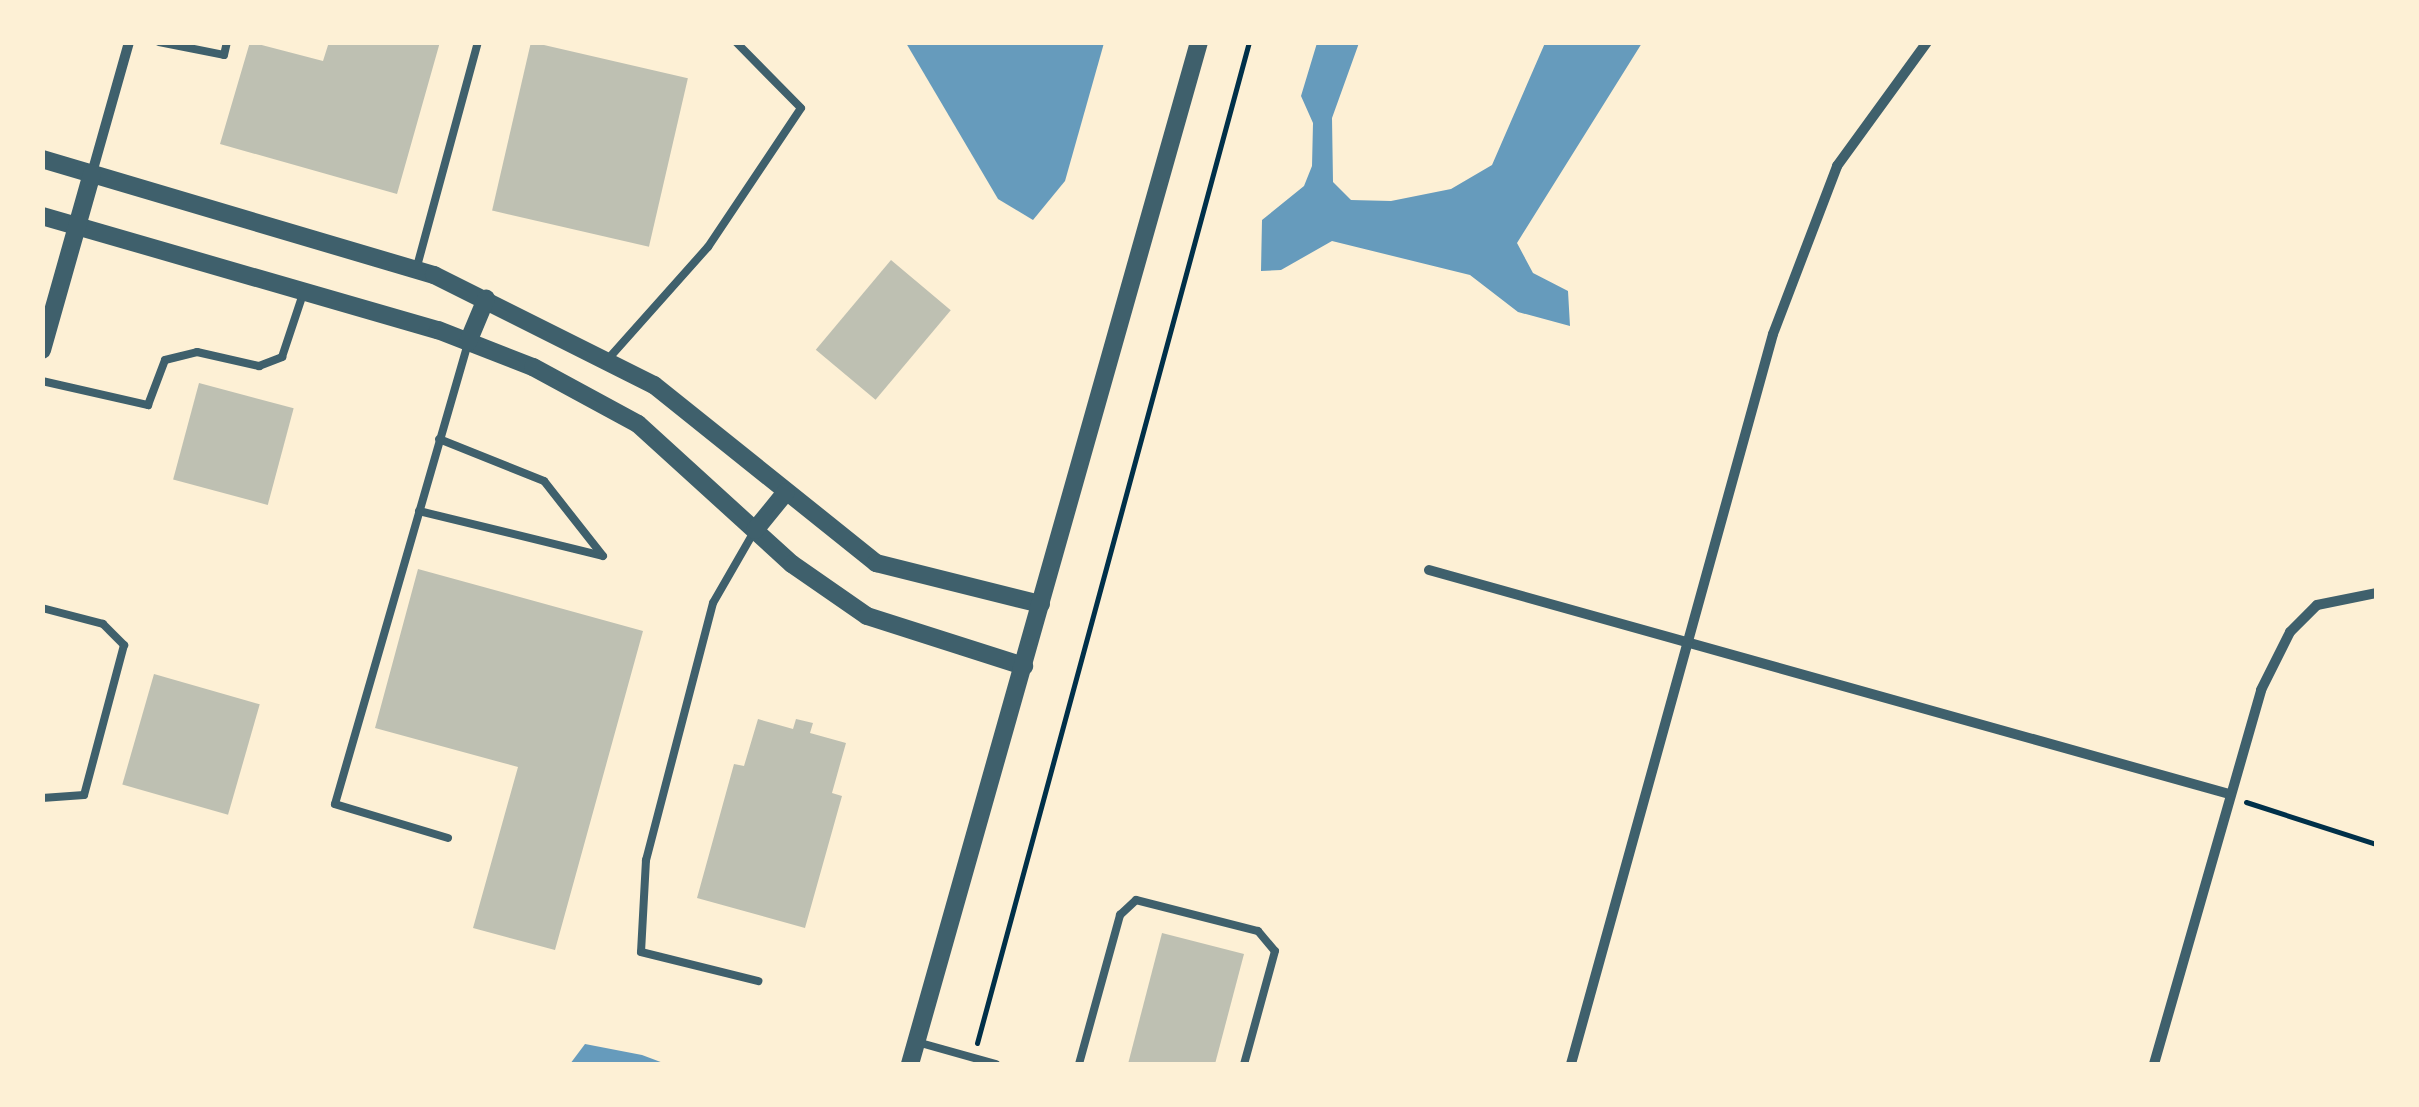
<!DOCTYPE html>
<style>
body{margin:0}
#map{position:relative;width:2419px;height:1107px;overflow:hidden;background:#fdf0d5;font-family:Lato,sans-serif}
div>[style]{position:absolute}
.water>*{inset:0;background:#669bbc}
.building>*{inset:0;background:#bec0b2;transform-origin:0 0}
.path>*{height:5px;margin:-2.5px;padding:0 2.5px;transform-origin:2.5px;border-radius:2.5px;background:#003049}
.service>*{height:8px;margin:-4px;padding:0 4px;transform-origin:4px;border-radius:4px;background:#3f606c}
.minor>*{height:10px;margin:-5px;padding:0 5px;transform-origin:5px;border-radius:5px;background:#3f606c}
.tertiary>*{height:18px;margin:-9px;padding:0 9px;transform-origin:9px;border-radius:9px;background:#3f606c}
span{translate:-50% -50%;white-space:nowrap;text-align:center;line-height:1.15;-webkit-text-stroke:10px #fdf0d5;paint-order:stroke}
.frame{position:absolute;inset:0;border:45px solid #fdf0d5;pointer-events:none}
</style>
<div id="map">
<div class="water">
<div style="clip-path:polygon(906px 43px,1104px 43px,1065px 181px,1033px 220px,998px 199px)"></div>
<div style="clip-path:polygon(1317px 43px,1359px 43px,1332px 118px,1333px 182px,1351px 200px,1391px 201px,1451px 189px,1492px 165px,1545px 43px,1642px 43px,1517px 243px,1533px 273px,1568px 291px,1570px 326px,1518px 312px,1470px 275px,1332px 241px,1281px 270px,1261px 271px,1262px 220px,1304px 186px,1312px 166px,1313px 123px,1301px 96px)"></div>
<div style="clip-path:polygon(585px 1044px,642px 1055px,666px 1064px,570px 1064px)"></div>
</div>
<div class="building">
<div style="clip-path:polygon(250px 42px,323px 61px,329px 42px,440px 42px,397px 194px,220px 144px)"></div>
<div style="left:531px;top:42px;width:161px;height:173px;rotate:13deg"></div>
<div style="left:891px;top:260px;width:78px;height:117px;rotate:40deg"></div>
<div style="left:199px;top:383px;width:98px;height:100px;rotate:15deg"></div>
<div style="clip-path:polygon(418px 569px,643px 631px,555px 950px,473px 928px,518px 767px,375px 728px)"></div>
<div style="left:154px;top:674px;width:110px;height:115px;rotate:16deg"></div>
<div style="clip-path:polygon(758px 719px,793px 729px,796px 719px,813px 723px,810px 733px,846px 743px,832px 793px,842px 796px,805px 928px,697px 898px,734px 764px,744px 766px)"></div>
<div style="clip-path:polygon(1162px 933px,1244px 954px,1215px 1064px,1128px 1064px)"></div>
</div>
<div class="path">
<div style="left:2246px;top:802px;width:137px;rotate:17.9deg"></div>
<div style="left:977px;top:1043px;width:1037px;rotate:-74.8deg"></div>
</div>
<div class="service">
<div style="left:159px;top:42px;width:66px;rotate:11.3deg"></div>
<div style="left:224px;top:55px;width:13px;rotate:-77deg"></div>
<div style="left:416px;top:270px;width:236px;rotate:-74.8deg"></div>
<div style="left:609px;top:358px;width:149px;rotate:-48.3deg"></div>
<div style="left:708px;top:247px;width:167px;rotate:-56.2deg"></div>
<div style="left:801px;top:108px;width:93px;rotate:-134.6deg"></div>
<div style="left:42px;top:381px;width:109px;rotate:12.8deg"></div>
<div style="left:148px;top:405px;width:48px;rotate:-69.3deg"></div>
<div style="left:165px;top:360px;width:33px;rotate:-14deg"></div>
<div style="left:197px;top:352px;width:64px;rotate:12.7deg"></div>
<div style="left:259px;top:366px;width:25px;rotate:-21deg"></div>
<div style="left:282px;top:357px;width:66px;rotate:-71.6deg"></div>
<div style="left:419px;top:511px;width:189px;rotate:13.7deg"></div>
<div style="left:603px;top:556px;width:95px;rotate:-128.2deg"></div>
<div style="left:544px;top:481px;width:113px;rotate:-158.2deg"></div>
<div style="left:755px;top:530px;width:84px;rotate:119.9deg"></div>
<div style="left:713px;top:603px;width:266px;rotate:104.6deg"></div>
<div style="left:646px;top:860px;width:92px;rotate:93.1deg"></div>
<div style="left:641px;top:952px;width:121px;rotate:13.9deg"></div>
<div style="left:42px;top:608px;width:63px;rotate:14.7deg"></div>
<div style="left:103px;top:624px;width:30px;rotate:45deg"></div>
<div style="left:124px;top:645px;width:155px;rotate:104.9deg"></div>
<div style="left:84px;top:795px;width:42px;rotate:175.9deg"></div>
<div style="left:448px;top:838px;width:118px;rotate:-163.3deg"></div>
<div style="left:335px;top:804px;width:481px;rotate:-73.9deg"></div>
<div style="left:917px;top:1042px;width:82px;rotate:15.6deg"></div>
<div style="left:1079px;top:1064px;width:155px;rotate:-74.6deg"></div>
<div style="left:1120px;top:915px;width:22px;rotate:-43deg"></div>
<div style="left:1136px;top:900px;width:126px;rotate:14.3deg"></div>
<div style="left:1258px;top:931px;width:26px;rotate:50deg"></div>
<div style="left:1275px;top:951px;width:117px;rotate:105.3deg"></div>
</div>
<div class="minor">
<div style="left:92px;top:173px;width:136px;rotate:-74.2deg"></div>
<div style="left:1429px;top:570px;width:831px;rotate:15.64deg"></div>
<div style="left:1571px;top:1064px;width:757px;rotate:-74.53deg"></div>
<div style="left:1773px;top:334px;width:180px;rotate:-69.1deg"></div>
<div style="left:1837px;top:166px;width:153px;rotate:-54deg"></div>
<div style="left:2154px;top:1064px;width:389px;rotate:-74deg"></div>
<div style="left:2261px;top:690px;width:65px;rotate:-63.4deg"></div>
<div style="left:2290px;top:632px;width:38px;rotate:-45deg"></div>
<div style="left:2317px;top:605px;width:60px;rotate:-11.5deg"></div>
</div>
<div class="tertiary">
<div style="left:42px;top:159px;width:409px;rotate:16.5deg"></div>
<div style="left:434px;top:275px;width:246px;rotate:26.6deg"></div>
<div style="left:654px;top:385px;width:285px;rotate:38.7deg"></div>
<div style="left:876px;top:563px;width:170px;rotate:14deg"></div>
<div style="left:42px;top:216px;width:412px;rotate:16.1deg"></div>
<div style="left:438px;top:330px;width:102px;rotate:21.3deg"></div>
<div style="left:533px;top:367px;width:119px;rotate:28.5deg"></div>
<div style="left:638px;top:424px;width:208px;rotate:42.3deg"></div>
<div style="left:792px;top:564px;width:91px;rotate:34.7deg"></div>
<div style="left:867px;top:616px;width:165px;rotate:17.7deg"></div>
<div style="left:468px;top:342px;width:47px;rotate:-67.3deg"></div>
<div style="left:42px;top:350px;width:184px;rotate:-74.2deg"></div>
<div style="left:755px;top:530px;width:49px;rotate:-50.8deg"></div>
<div style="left:910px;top:1064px;width:1062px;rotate:-74.21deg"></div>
</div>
<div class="frame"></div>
</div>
